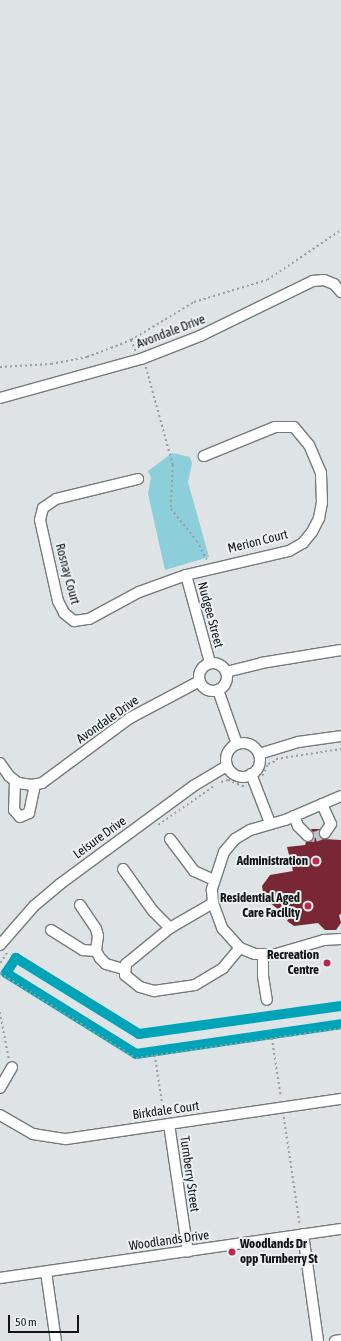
<!DOCTYPE html>
<style>
body{margin:0}
#map{position:relative;width:341px;height:1341px;overflow:hidden;background:#dee4e5;font-family:"Asap Condensed",sans-serif}
div>[style]{position:absolute}
.green>*{inset:0;background:#8ccfdb}
.canal>*{height:10px;margin:-5px;padding:0 5px;transform-origin:5px;border-radius:5px;background:#00a4b8}
.building>*{inset:0;background:#792735}
.minor-tunnel>*{height:10px;margin-top:-5px;transform-origin:0;background:repeating-linear-gradient(90deg,#bfc5c6 0 10px,transparent 0 15px)}
.path>*{height:1.5px;margin-top:-0.75px;transform-origin:0;background:repeating-linear-gradient(90deg,#989d9e 0 2px,transparent 0 5px)}
.roads{filter:drop-shadow(1px 0 #757a7b) drop-shadow(-1px 0 #757a7b) drop-shadow(0 1px #757a7b) drop-shadow(0 -1px #757a7b)}
.minor>*{height:10px;margin:-5px;padding:0 5px;transform-origin:5px;border-radius:5px;background:#fff}
.minor>.ring{margin:-5px;padding:0;box-sizing:content-box;background:none;border:10px solid #fff;border-radius:50%}
.dots>*{width:11px;height:11px;translate:-50% -50%;box-sizing:border-box;border:2px solid #ebf1f2;border-radius:50%}
span{translate:-50% -50%;white-space:nowrap;text-align:center;line-height:1.15;-webkit-text-stroke:4px #ebf1f2;paint-order:stroke}
.street-label{font-size:13px;color:#121415}
.poi-label{font-size:13px;color:#121415;font-weight:700}
.right{translate:-100% -50%;text-align:right}
.left{translate:0 -50%;text-align:left}
.scale{position:absolute;left:8px;top:1315px;width:71px;height:18px;box-sizing:border-box;border:2px solid #121415;border-top:0;padding-left:5px;font-size:12px;line-height:14px;white-space:nowrap;color:#121415;-webkit-text-stroke:3px #ebf1f2;paint-order:stroke}
</style>
<div id="map">
<div class="green">
<div style="clip-path:polygon(172px 453px,190px 457px,192px 463px,188px 482px,209px 557px,165px 570px,148px 494px,151px 477px,148px 471px)"></div>
</div>
<div class="canal">
<div style="left:341px;top:1006px;width:204px;rotate:172.1deg"></div>
<div style="left:139px;top:1034px;width:145px;rotate:-148.3deg"></div>
<div style="left:16px;top:958px;width:18px;rotate:124deg"></div>
<div style="left:6px;top:973px;width:153px;rotate:31.9deg"></div>
<div style="left:136px;top:1054px;width:207px;rotate:-8.3deg"></div>
</div>
<div class="building">
<div style="clip-path:polygon(311px 829px,320px 829px,319px 836px,324px 839px,341px 840px,341px 914px,339px 915px,341px 923px,336px 930px,325px 930px,318px 923px,294px 926px,287px 921px,289px 918px,264px 898px,262px 886px,270px 875px,293px 871px,287px 847px,305px 845px,306px 842px,312px 841px,314px 835px)"></div>
</div>
<div class="minor-tunnel">
<div style="left:308px;top:836px;width:7px;rotate:8deg"></div>
<div style="left:315px;top:837px;width:11px;rotate:-22deg"></div>
</div>
<div class="path">
<div style="left:131px;top:340px;width:12px;rotate:66deg"></div>
<div style="left:0;top:367px;width:51px;rotate:-3.4deg"></div>
<div style="left:51px;top:364px;width:37px;rotate:-11deg"></div>
<div style="left:87px;top:357px;width:26px;rotate:-21deg"></div>
<div style="left:111px;top:348px;width:22px;rotate:-22deg"></div>
<div style="left:131px;top:340px;width:74px;rotate:-31.1deg"></div>
<div style="left:194px;top:302px;width:76px;rotate:-16.8deg"></div>
<div style="left:267px;top:280px;width:89px;rotate:-34deg"></div>
<div style="left:146px;top:367px;width:102px;rotate:74.6deg"></div>
<div style="left:173px;top:465px;width:44px;rotate:92.6deg"></div>
<div style="left:171px;top:509px;width:41px;rotate:50.9deg"></div>
<div style="left:197px;top:541px;width:21px;rotate:62deg"></div>
<div style="left:276px;top:759px;width:66px;rotate:-8.7deg"></div>
<div style="left:262px;top:776px;width:13px;rotate:-63deg"></div>
<div style="left:268px;top:764px;width:9px;rotate:-21deg"></div>
<div style="left:221px;top:782px;width:7px;rotate:-16deg"></div>
<div style="left:228px;top:780px;width:18px;rotate:22deg"></div>
<div style="left:158px;top:825px;width:68px;rotate:-34.9deg"></div>
<div style="left:0;top:963px;width:14px;rotate:-56deg"></div>
<div style="left:0;top:973px;width:160px;rotate:32deg"></div>
<div style="left:136px;top:1058px;width:207px;rotate:-8.3deg"></div>
<div style="left:0;top:1012px;width:48px;rotate:79.2deg"></div>
<div style="left:272px;top:1038px;width:60px;rotate:81.3deg"></div>
<div style="left:155px;top:1055px;width:61px;rotate:81.5deg"></div>
<div style="left:284px;top:1117px;width:110px;rotate:81.6deg"></div>
</div>
<div class="roads">
<div class="minor">
<div style="left:0;top:398px;width:146px;rotate:-15.5deg"></div>
<div style="left:141px;top:359px;width:63px;rotate:-21.3deg"></div>
<div style="left:200px;top:336px;width:126px;rotate:-26deg"></div>
<div style="left:313px;top:281px;width:11px;rotate:-5deg"></div>
<div style="left:324px;top:280px;width:11px;rotate:22deg"></div>
<div style="left:334px;top:284px;width:11px;rotate:49deg"></div>
<div style="left:138px;top:479px;width:84px;rotate:166.3deg"></div>
<div style="left:56px;top:499px;width:16px;rotate:145deg"></div>
<div style="left:43px;top:508px;width:12px;rotate:104deg"></div>
<div style="left:40px;top:520px;width:83px;rotate:77.5deg"></div>
<div style="left:58px;top:601px;width:13px;rotate:63deg"></div>
<div style="left:64px;top:613px;width:13px;rotate:39deg"></div>
<div style="left:74px;top:621px;width:15px;rotate:-8deg"></div>
<div style="left:89px;top:619px;width:57px;rotate:-28.4deg"></div>
<div style="left:139px;top:592px;width:50px;rotate:-19.9deg"></div>
<div style="left:186px;top:575px;width:106px;rotate:-13.1deg"></div>
<div style="left:289px;top:551px;width:16px;rotate:-30deg"></div>
<div style="left:303px;top:543px;width:14px;rotate:-51deg"></div>
<div style="left:312px;top:532px;width:16px;rotate:-63deg"></div>
<div style="left:319px;top:518px;width:15px;rotate:-79deg"></div>
<div style="left:322px;top:503px;width:30px;rotate:-92deg"></div>
<div style="left:321px;top:473px;width:30px;rotate:-113deg"></div>
<div style="left:309px;top:445px;width:23px;rotate:-130deg"></div>
<div style="left:294px;top:427px;width:19px;rotate:180deg"></div>
<div style="left:275px;top:427px;width:77px;rotate:157.8deg"></div>
<div style="left:186px;top:575px;width:91px;rotate:74.7deg"></div>
<div class="ring" style="left:199px;top:663px;width:18px;height:18px"></div>
<div style="left:226px;top:672px;width:36px;rotate:-14deg"></div>
<div style="left:261px;top:663px;width:81px;rotate:-9.2deg"></div>
<div style="left:218px;top:690px;width:57px;rotate:70.6deg"></div>
<div class="ring" style="left:226px;top:743px;width:24px;height:24px"></div>
<div style="left:259px;top:754px;width:41px;rotate:-17.1deg"></div>
<div style="left:298px;top:742px;width:43px;rotate:-7.9deg"></div>
<div style="left:0;top:763px;width:16px;rotate:55deg"></div>
<div style="left:9px;top:776px;width:11px;rotate:38deg"></div>
<div style="left:18px;top:783px;width:14px;rotate:8deg"></div>
<div style="left:32px;top:785px;width:10px;rotate:-11deg"></div>
<div style="left:42px;top:783px;width:109px;rotate:-36.5deg"></div>
<div style="left:130px;top:718px;width:79px;rotate:-27.9deg"></div>
<div style="left:251px;top:774px;width:53px;rotate:68.8deg"></div>
<div style="left:15px;top:782px;width:28px;rotate:92deg"></div>
<div style="left:14px;top:810px;width:9px;rotate:49deg"></div>
<div style="left:20px;top:817px;width:10px;rotate:-24deg"></div>
<div style="left:29px;top:813px;width:29px;rotate:-78deg"></div>
<div style="left:341px;top:796px;width:61px;rotate:156.8deg"></div>
<div style="left:285px;top:820px;width:36px;rotate:164deg"></div>
<div style="left:250px;top:830px;width:17px;rotate:149deg"></div>
<div style="left:235px;top:839px;width:17px;rotate:130deg"></div>
<div style="left:224px;top:852px;width:40px;rotate:108deg"></div>
<div style="left:212px;top:890px;width:13px;rotate:86deg"></div>
<div style="left:213px;top:903px;width:27px;rotate:70deg"></div>
<div style="left:222px;top:928px;width:27px;rotate:48deg"></div>
<div style="left:240px;top:948px;width:16px;rotate:22deg"></div>
<div style="left:255px;top:954px;width:21px"></div>
<div style="left:276px;top:954px;width:50px;rotate:-16.3deg"></div>
<div style="left:324px;top:940px;width:17px;rotate:-3deg"></div>
<div style="left:322px;top:804px;width:22px;rotate:66deg"></div>
<div style="left:331px;top:824px;width:11px;rotate:124deg"></div>
<div style="left:294px;top:816px;width:11px;rotate:68deg"></div>
<div style="left:298px;top:826px;width:14px;rotate:45deg"></div>
<div style="left:170px;top:839px;width:40px;rotate:53deg"></div>
<div style="left:194px;top:871px;width:22px;rotate:24deg"></div>
<div style="left:123px;top:869px;width:52px;rotate:54.5deg"></div>
<div style="left:153px;top:911px;width:24px;rotate:45deg"></div>
<div style="left:213px;top:903px;width:50px;rotate:149.8deg"></div>
<div style="left:170px;top:928px;width:57px;rotate:140.7deg"></div>
<div style="left:126px;top:964px;width:11px;rotate:95deg"></div>
<div style="left:125px;top:975px;width:19px;rotate:39deg"></div>
<div style="left:140px;top:987px;width:15px;rotate:16deg"></div>
<div style="left:154px;top:991px;width:41px;rotate:-8.3deg"></div>
<div style="left:195px;top:985px;width:33px;rotate:-31deg"></div>
<div style="left:223px;top:968px;width:26px;rotate:-50deg"></div>
<div style="left:80px;top:905px;width:29px;rotate:56deg"></div>
<div style="left:96px;top:929px;width:7px;rotate:74deg"></div>
<div style="left:98px;top:936px;width:15px;rotate:98deg"></div>
<div style="left:96px;top:951px;width:8px;rotate:60deg"></div>
<div style="left:100px;top:958px;width:8px;rotate:45deg"></div>
<div style="left:106px;top:964px;width:19px;rotate:16deg"></div>
<div style="left:51px;top:930px;width:38px;rotate:32deg"></div>
<div style="left:83px;top:950px;width:13px;rotate:4deg"></div>
<div style="left:0;top:945px;width:52px;rotate:-48.9deg"></div>
<div style="left:34px;top:906px;width:34px;rotate:-40deg"></div>
<div style="left:60px;top:884px;width:167px;rotate:-36.3deg"></div>
<div style="left:195px;top:785px;width:37px;rotate:-31deg"></div>
<div style="left:263px;top:956px;width:20px;rotate:90deg"></div>
<div style="left:263px;top:976px;width:24px;rotate:81deg"></div>
<div style="left:0;top:1088px;width:24px;rotate:-60deg"></div>
<div style="left:0;top:1115px;width:38px;rotate:30deg"></div>
<div style="left:33px;top:1134px;width:33px;rotate:9deg"></div>
<div style="left:66px;top:1139px;width:278px;rotate:-8.3deg"></div>
<div style="left:169px;top:1124px;width:129px;rotate:81.6deg"></div>
<div style="left:303px;top:1234px;width:108px;rotate:82deg"></div>
<div style="left:46px;top:1272px;width:70px;rotate:81.8deg"></div>
<div style="left:0;top:1278px;width:345px;rotate:-8.2deg"></div>
<div style="left:335px;top:1341px;width:6px;rotate:-9deg"></div>
</div>
</div>
<div class="dots">
<div style="left:316px;top:861px;background:#bb2a4a"></div>
<div style="left:308px;top:906px;background:#bb2a4a"></div>
<div style="left:327px;top:963px;background:#bb2a4a"></div>
<div style="left:232px;top:1252px;background:#bb2a4a"></div>
</div>
<div class="street-label">
<span style="left:171px;top:332px;rotate:-21deg">Avondale Drive</span>
<span style="left:258px;top:542px;rotate:-14deg">Merion Court</span>
<span style="left:67px;top:574px;rotate:75deg">Rosnay Court</span>
<span style="left:210px;top:615px;rotate:75deg">Nudgee Street</span>
<span style="left:108px;top:720px;rotate:-35deg">Avondale Drive</span>
<span style="left:100px;top:838px;rotate:-36deg">Leisure Drive</span>
<span style="left:166px;top:1111px;rotate:-8deg">Birkdale Court</span>
<span style="left:189px;top:1174px;rotate:82deg">Turnberry Street</span>
<span style="left:169px;top:1241px;rotate:-8deg">Woodlands Drive</span>
</div>
<div class="poi-label">
<span class="right" style="left:308px;top:861px">Administration</span>
<span class="right" style="left:300px;top:906px">Residential Aged<br>Care Facility</span>
<span class="right" style="left:319px;top:963px">Recreation<br>Centre</span>
<span class="left" style="left:240px;top:1252px">Woodlands Dr<br>opp Turnberry St</span>
</div>
<div class="scale">50 m</div>
</div>
